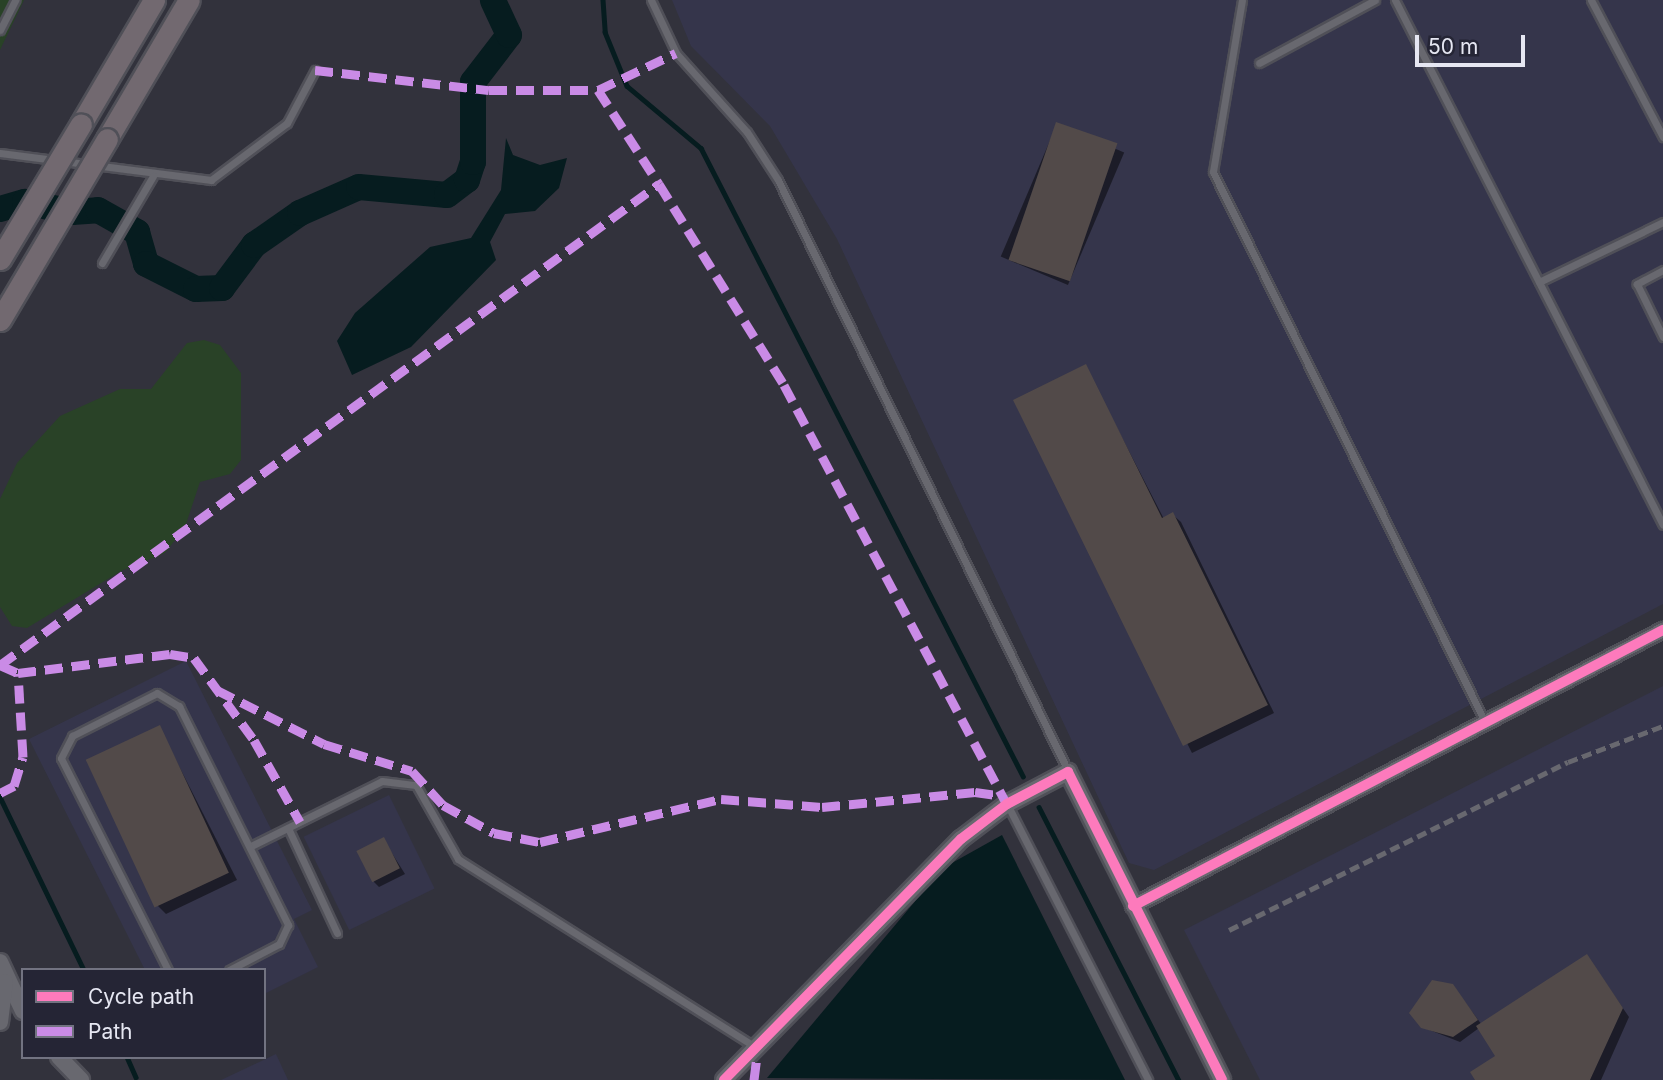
<!DOCTYPE html>
<style>
body{margin:0}
#map{position:relative;width:1663px;height:1080px;overflow:hidden;background:#32323c;font-family:Inter,sans-serif}
div>[style]{position:absolute}
.built>*{inset:0;background:#35354b;transform-origin:0 0}
.green>*{inset:0;background:#294227}
.water>*{inset:0;background:#061c1f}
.shadow>*{inset:0;background:#0007;transform-origin:0 0}
.stream>*{height:4.5px;margin:-2.25px;padding:0 2.25px;transform-origin:2.25px;border-radius:2.25px;background:#061c1f}
.river>*{height:26px;margin:-13px;padding:0 13px;transform-origin:13px;border-radius:13px;background:#061c1f}
.building>*{inset:0;background:#524a49;transform-origin:0 0}
.roads{filter:drop-shadow(2px 0 #505058) drop-shadow(-2px 0 #505058) drop-shadow(0 2px #505058) drop-shadow(0 -2px #505058)}
.service>*{height:7px;margin:-3.5px;padding:0 3.5px;transform-origin:3.5px;border-radius:3.5px;background:#68686f}
.minor>*{height:14px;margin:-7px;padding:0 7px;transform-origin:7px;border-radius:7px;background:#68686f}
.tertiary>*{height:16px;margin:-8px;padding:0 8px;transform-origin:8px;border-radius:8px;background:#68686f}
.primary>*{height:21px;margin:-10.5px;padding:0 10.5px;transform-origin:10.5px;border-radius:10.5px;background:#726970}
.rail>*{height:4.5px;margin-top:-2.25px;transform-origin:0;background:repeating-linear-gradient(90deg,#68686f 0 10px,transparent 0 15px)}
.bridges{filter:drop-shadow(2px 0 #505058) drop-shadow(-2px 0 #505058) drop-shadow(0 2px #505058) drop-shadow(0 -2px #505058)}
.primary-bridge>*{height:21px;margin:-10.5px;padding:0 10.5px;transform-origin:10.5px;border-radius:10.5px;background:#726970}
.quiet>*{height:9px;margin-top:-4.5px;transform-origin:0;background:repeating-linear-gradient(90deg,#ca8be6 0 18px,transparent 0 27px)}
.cycleway>*{height:10px;margin:-5px;padding:0 5px;transform-origin:5px;border-radius:5px;background:#fd7abc}
span{translate:-50% -50%;white-space:nowrap;text-align:center;line-height:1.15;-webkit-text-stroke:5px #252535;paint-order:stroke}
.legend{position:absolute;left:21px;top:968px;width:245px;height:91px;box-sizing:border-box;background:#252535;border:2px solid #727381;margin:0;padding:9px 12px;list-style:none;font-size:21px;color:#e6e7f2}
.legend li{display:flex;align-items:center;gap:14px;height:35px}
.legend b{width:35px;border:2px solid #727381}
.scale{position:absolute;left:1415px;top:35px;width:110px;height:32px;box-sizing:border-box;border:4px solid #e6e7f2;border-top:0;padding-left:9px;font-size:21px;line-height:24px;white-space:nowrap;color:#e6e7f2;-webkit-text-stroke:5px #252535;paint-order:stroke}
</style>
<div id="map">
<div class="built">
<div style="clip-path:polygon(672px 0,1663px 0,1663px 604px,1154px 870px,1129px 863px,837px 239px,770px 126px,691px 46px)"></div>
<div style="clip-path:polygon(186px 661px,312px 910px,294px 919px,318px 967px,264px 994px,264px 970px,145px 970px,29px 739px)"></div>
<div style="clip-path:polygon(1663px 686px,1663px 1080px,1260px 1080px,1184px 930px)"></div>
<div style="left:389px;top:795px;width:104px;height:95px;rotate:64deg"></div>
<div style="clip-path:polygon(276px 1054px,288px 1080px,221px 1080px)"></div>
</div>
<div class="green">
<div style="clip-path:polygon(0 0,24px 0,0 50px)"></div>
<div style="clip-path:polygon(204px 340px,220px 345px,241px 373px,241px 460px,230px 474px,200px 482px,185px 527px,165px 553px,121px 571px,27px 628px,12px 626px,0 607px,0 499px,17px 463px,60px 416px,120px 389px,151px 389px,187px 343px)"></div>
</div>
<div class="water">
<div style="clip-path:polygon(506px 138px,513px 155px,540px 165px,567px 158px,559px 188px,535px 211px,505px 214px,490px 242px,496px 260px,411px 347px,352px 375px,337px 341px,355px 313px,430px 247px,471px 238px,501px 190px)"></div>
<div style="clip-path:polygon(1002px 835px,1125px 1080px,767px 1078px,943px 868px)"></div>
</div>
<div class="shadow">
<div style="left:1057px;top:124px;width:73px;height:144px;rotate:23deg"></div>
<div style="clip-path:polygon(1085px 366px,1164px 519px,1173px 515px,1181px 522px,1274px 713px,1192px 753px,1015px 401px)"></div>
<div style="clip-path:polygon(159px 727px,237px 880px,166px 914px,158px 906px)"></div>
<div style="clip-path:polygon(383px 839px,405px 874px,379px 887px,374px 882px)"></div>
<div style="clip-path:polygon(1587px 956px,1629px 1017px,1601px 1080px,1477px 1080px,1498px 1056px,1479px 1028px,1460px 1042px,1422px 1027px,1452px 985px,1482px 1025px)"></div>
</div>
<div class="stream">
<div style="left:603px;top:0;width:32px;rotate:86deg"></div>
<div style="left:605px;top:32px;width:58px;rotate:67.8deg"></div>
<div style="left:627px;top:86px;width:97px;rotate:40deg"></div>
<div style="left:701px;top:148px;width:706px;rotate:62.85deg"></div>
<div style="left:0;top:797px;width:192px;rotate:64.1deg"></div>
<div style="left:1039px;top:807px;width:307px;rotate:62.9deg"></div>
<div style="left:127px;top:1057px;width:22px;rotate:66deg"></div>
</div>
<div class="river">
<div style="left:0;top:209px;width:26px;rotate:-16deg"></div>
<div style="left:25px;top:202px;width:48px;rotate:12deg"></div>
<div style="left:72px;top:212px;width:26px;rotate:-4deg"></div>
<div style="left:98px;top:210px;width:45px;rotate:29.4deg"></div>
<div style="left:137px;top:232px;width:33px;rotate:74deg"></div>
<div style="left:146px;top:264px;width:56px;rotate:26.6deg"></div>
<div style="left:196px;top:289px;width:26px;rotate:-2deg"></div>
<div style="left:222px;top:288px;width:54px;rotate:-53.3deg"></div>
<div style="left:254px;top:245px;width:56px;rotate:-34.8deg"></div>
<div style="left:300px;top:213px;width:64px;rotate:-23.8deg"></div>
<div style="left:359px;top:187px;width:88px;rotate:5.2deg"></div>
<div style="left:447px;top:195px;width:25px;rotate:-37deg"></div>
<div style="left:467px;top:180px;width:19px;rotate:-72deg"></div>
<div style="left:473px;top:162px;width:80px;rotate:-90deg"></div>
<div style="left:473px;top:82px;width:59px;rotate:-52.5deg"></div>
<div style="left:509px;top:35px;width:38px;rotate:-115deg"></div>
</div>
<div class="building">
<div style="left:1056px;top:122px;width:65px;height:146px;rotate:19deg"></div>
<div style="clip-path:polygon(1086px 364px,1162px 518px,1173px 512px,1268px 705px,1183px 746px,1013px 400px)"></div>
<div style="left:160px;top:725px;width:163px;height:82px;rotate:65deg"></div>
<div style="left:384px;top:837px;width:35px;height:31px;rotate:63deg"></div>
<div style="clip-path:polygon(1587px 954px,1623px 1008px,1590px 1080px,1475px 1080px,1470px 1072px,1495px 1056px,1476px 1026px)"></div>
<div style="clip-path:polygon(1432px 980px,1453px 984px,1478px 1020px,1453px 1037px,1421px 1028px,1409px 1013px)"></div>
</div>
<div class="roads">
<div class="service">
<div style="left:651px;top:0;width:59px;rotate:64.7deg"></div>
<div style="left:676px;top:53px;width:106px;rotate:48.1deg"></div>
<div style="left:747px;top:132px;width:57px;rotate:57.1deg"></div>
<div style="left:778px;top:180px;width:658px;rotate:63.86deg"></div>
<div style="left:1242px;top:0;width:174px;rotate:99.6deg"></div>
<div style="left:1213px;top:172px;width:614px;rotate:63.69deg"></div>
<div style="left:1395px;top:0;width:589px;rotate:62.96deg"></div>
<div style="left:1591px;top:0;width:155px;rotate:62.3deg"></div>
<div style="left:0;top:30px;width:34px;rotate:-63deg"></div>
<div style="left:1259px;top:63px;width:132px;rotate:-28.5deg"></div>
<div style="left:0;top:153px;width:213px;rotate:7.3deg"></div>
<div style="left:211px;top:180px;width:95px;rotate:-36.9deg"></div>
<div style="left:287px;top:123px;width:60px;rotate:-62.2deg"></div>
<div style="left:102px;top:263px;width:101px;rotate:-59.6deg"></div>
<div style="left:1663px;top:270px;width:30px;rotate:152deg"></div>
<div style="left:1637px;top:284px;width:59px;rotate:63.9deg"></div>
<div style="left:1539px;top:282px;width:138px;rotate:-25.8deg"></div>
<div style="left:1007px;top:804px;width:310px;rotate:62.9deg"></div>
<div style="left:288px;top:828px;width:116px;rotate:65deg"></div>
<div style="left:251px;top:846px;width:146px;rotate:-26.4deg"></div>
<div style="left:382px;top:781px;width:34px;rotate:7deg"></div>
<div style="left:416px;top:785px;width:85px;rotate:60.4deg"></div>
<div style="left:458px;top:859px;width:354px;rotate:32.3deg"></div>
<div style="left:168px;top:970px;width:237px;rotate:-116.8deg"></div>
<div style="left:61px;top:758px;width:25px;rotate:-63deg"></div>
<div style="left:72px;top:736px;width:95px;rotate:-26.8deg"></div>
<div style="left:157px;top:693px;width:26px;rotate:31deg"></div>
<div style="left:179px;top:706px;width:245px;rotate:63.5deg"></div>
<div style="left:288px;top:925px;width:21px;rotate:115deg"></div>
<div style="left:279px;top:944px;width:56px;rotate:152.5deg"></div>
</div>
<div class="minor">
<div style="left:1133px;top:906px;width:598px;rotate:-27.51deg"></div>
</div>
<div class="tertiary">
<div style="left:0;top:962px;width:54px;rotate:64.9deg"></div>
<div style="left:0;top:1022px;width:40px;rotate:-82.9deg"></div>
<div style="left:59px;top:1057px;width:32px;rotate:46deg"></div>
<div style="left:724px;top:1080px;width:338px;rotate:-45.5deg"></div>
<div style="left:961px;top:839px;width:58px;rotate:-37.3deg"></div>
<div style="left:1007px;top:804px;width:69px;rotate:-27.7deg"></div>
<div style="left:1068px;top:772px;width:344px;rotate:63.4deg"></div>
</div>
<div class="primary">
<div style="left:81px;top:124px;width:144px;rotate:-59.5deg"></div>
<div style="left:107px;top:139px;width:161px;rotate:-59.5deg"></div>
</div>
</div>
<div class="rail">
<div style="left:1229px;top:930px;width:378px;rotate:-26.4deg"></div>
<div style="left:1568px;top:762px;width:102px;rotate:-20.8deg"></div>
</div>
<div class="bridges">
<div class="primary-bridge">
<div style="left:0;top:259px;width:157px;rotate:-59deg"></div>
<div style="left:0;top:320px;width:210px;rotate:-59.4deg"></div>
</div>
</div>
<div class="quiet">
<div style="left:315px;top:70px;width:175px;rotate:6.6deg"></div>
<div style="left:489px;top:90px;width:109px"></div>
<div style="left:598px;top:90px;width:86px;rotate:-25.4deg"></div>
<div style="left:598px;top:90px;width:112px;rotate:57deg"></div>
<div style="left:0;top:665px;width:816px;rotate:-36.13deg"></div>
<div style="left:659px;top:184px;width:237px;rotate:58.1deg"></div>
<div style="left:784px;top:385px;width:475px;rotate:62deg"></div>
<div style="left:0;top:665px;width:20px;rotate:24deg"></div>
<div style="left:18px;top:673px;width:153px;rotate:-7.1deg"></div>
<div style="left:170px;top:654px;width:24px;rotate:9deg"></div>
<div style="left:194px;top:658px;width:102px;rotate:53.8deg"></div>
<div style="left:254px;top:740px;width:94px;rotate:60.7deg"></div>
<div style="left:217px;top:690px;width:120px;rotate:26.8deg"></div>
<div style="left:324px;top:744px;width:92px;rotate:17.1deg"></div>
<div style="left:412px;top:771px;width:46px;rotate:47.6deg"></div>
<div style="left:443px;top:805px;width:58px;rotate:28.8deg"></div>
<div style="left:494px;top:833px;width:47px;rotate:11.1deg"></div>
<div style="left:540px;top:842px;width:186px;rotate:-13.4deg"></div>
<div style="left:721px;top:799px;width:101px;rotate:4.5deg"></div>
<div style="left:822px;top:807px;width:154px;rotate:-5.6deg"></div>
<div style="left:975px;top:792px;width:29px;rotate:8deg"></div>
<div style="left:0;top:793px;width:16px;rotate:-27deg"></div>
<div style="left:14px;top:786px;width:30px;rotate:-73deg"></div>
<div style="left:23px;top:757px;width:84px;rotate:-93.4deg"></div>
<div style="left:754px;top:1080px;width:26px;rotate:-83deg"></div>
</div>
<div class="cycleway">
<div style="left:1133px;top:906px;width:598px;rotate:-27.51deg"></div>
<div style="left:724px;top:1080px;width:338px;rotate:-45.5deg"></div>
<div style="left:961px;top:839px;width:58px;rotate:-37.3deg"></div>
<div style="left:1007px;top:804px;width:69px;rotate:-27.7deg"></div>
<div style="left:1068px;top:772px;width:344px;rotate:63.4deg"></div>
</div>
<ul class="legend">
<li><b style="height:9px;background:#fd7abc"></b>Cycle path</li>
<li><b style="height:9px;background:#ca8be6"></b>Path</li>
</ul>
<div class="scale">50 m</div>
</div>
